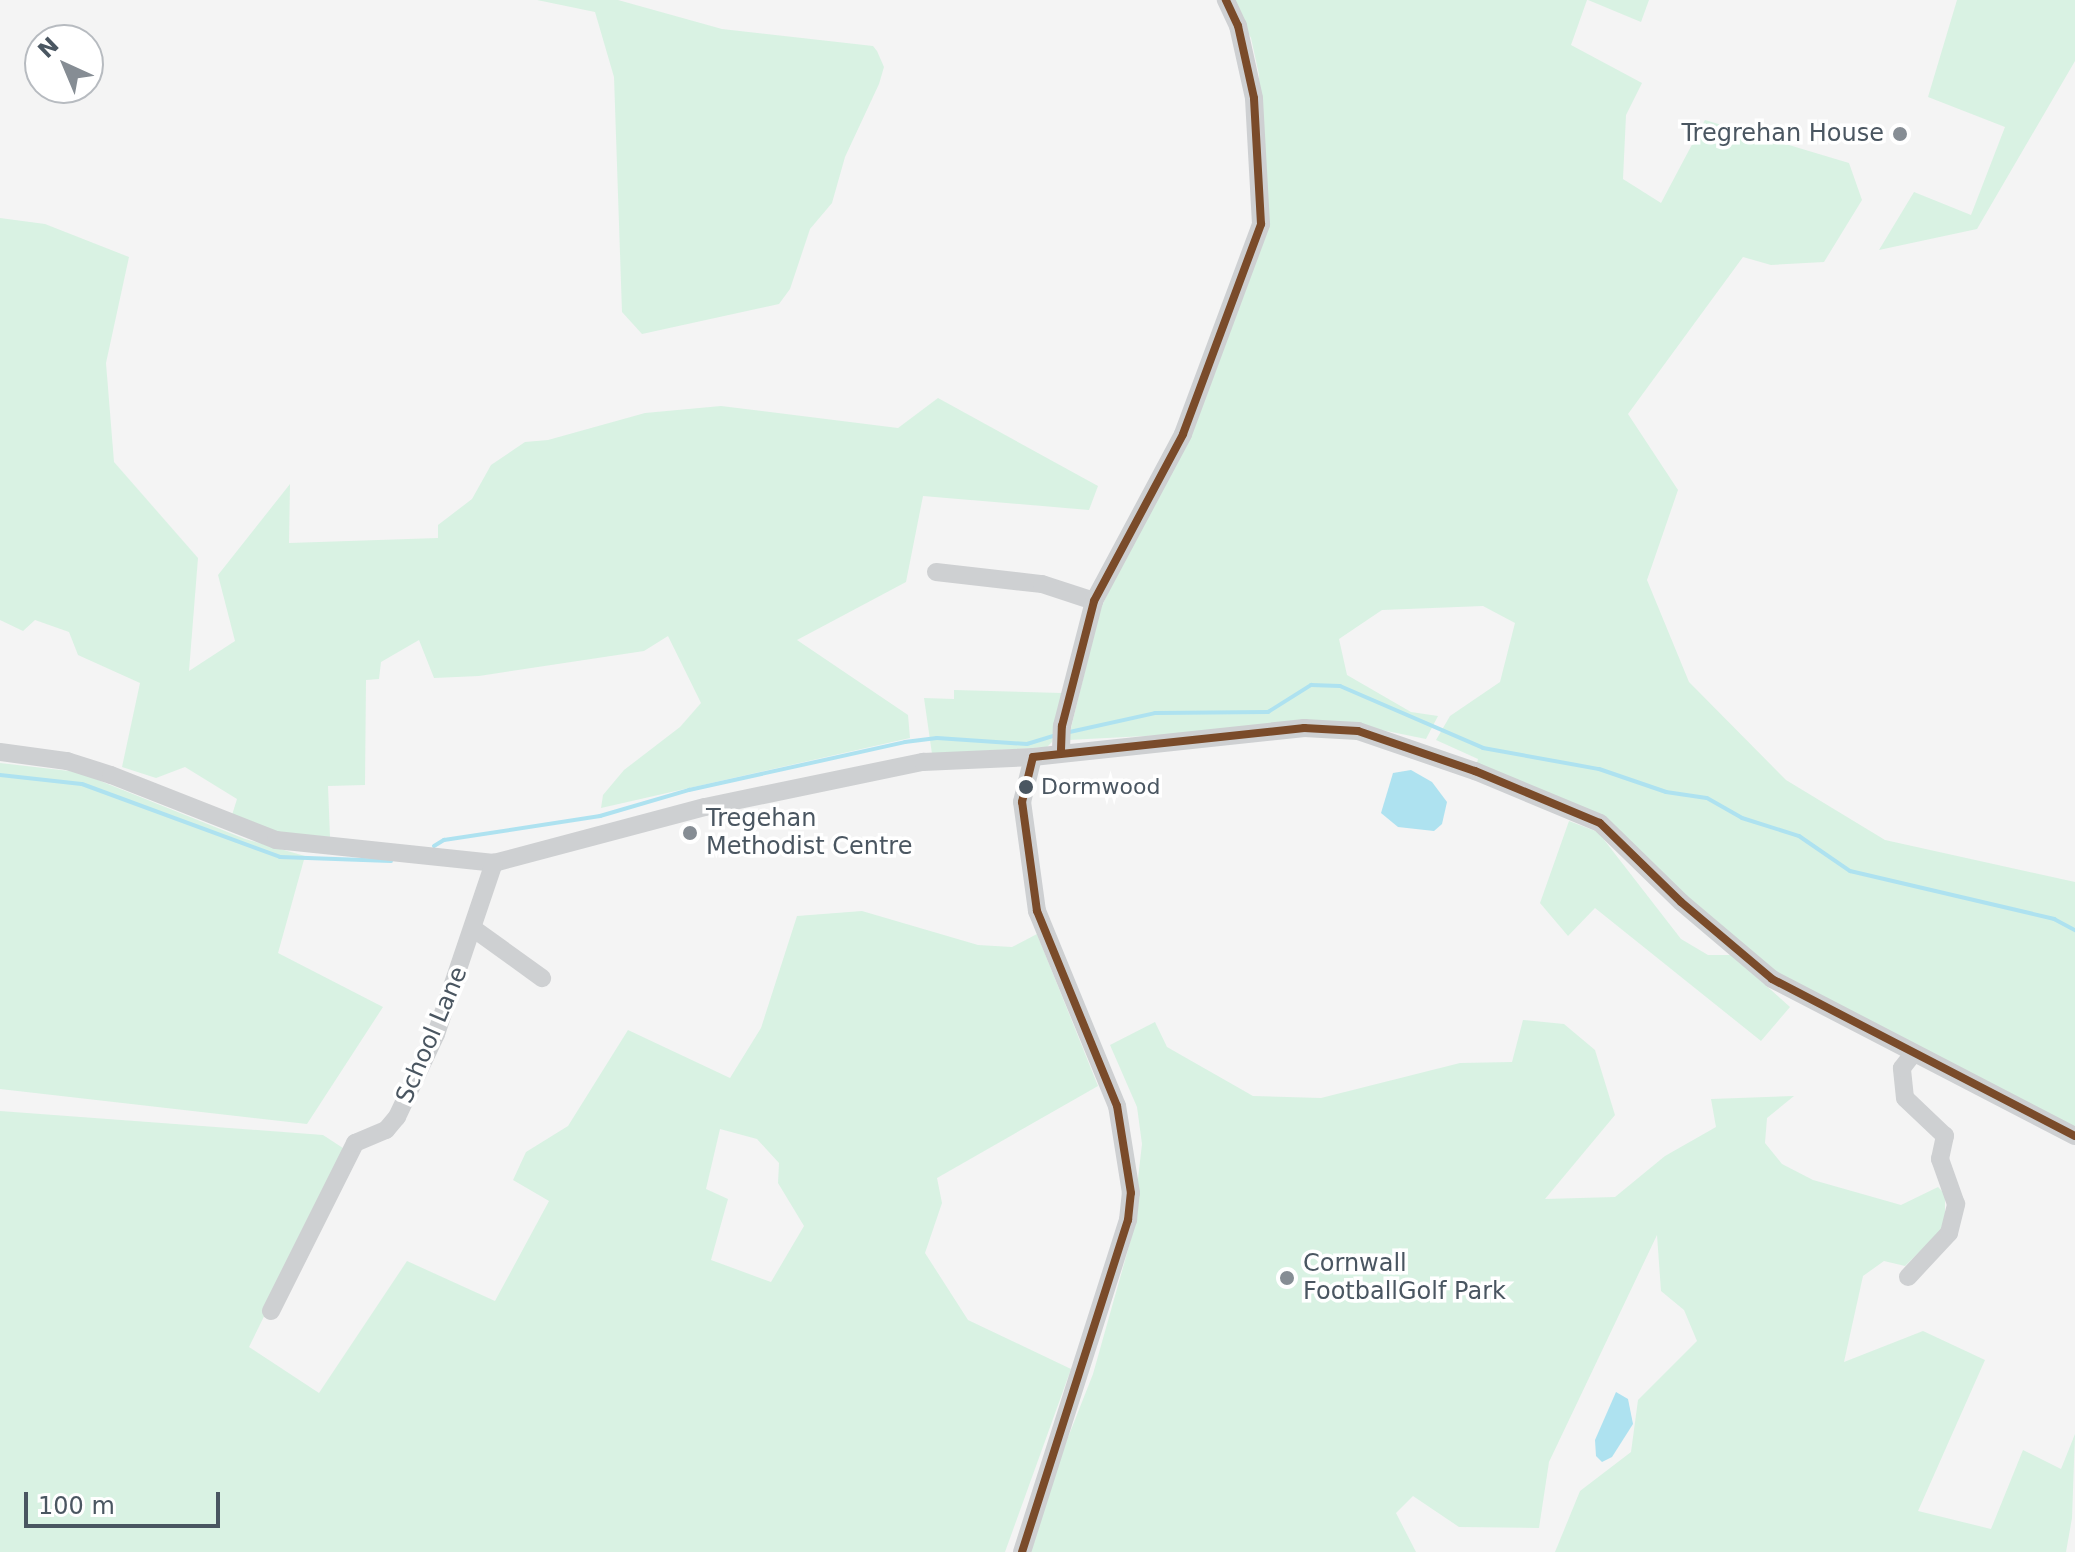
<!DOCTYPE html>
<style>
body{margin:0}
#map{position:relative;width:2075px;height:1552px;overflow:hidden;background:#f4f4f4;font-family:"DejaVu Sans",sans-serif}
div>[style]{position:absolute}
.green>*{inset:0;background:#d9f2e3}
.water>*{inset:0;background:#aee2f0}
.stream>*{height:4px;margin:-2px;padding:0 2px;transform-origin:2px;border-radius:2px;background:#aee2f0}
.minor>*{height:18px;margin:-9px;padding:0 9px;transform-origin:9px;border-radius:9px;background:#ced0d2}
.bus-1>*{height:8px;margin:-4px;padding:0 4px;transform-origin:4px;border-radius:4px;background:#7a4b2a}
.dots>*{width:22px;height:22px;translate:-50% -50%;box-sizing:border-box;border:4px solid #fff;border-radius:50%}
span{translate:-50% -50%;white-space:nowrap;text-align:center;line-height:1.15;-webkit-text-stroke:7px #fff;paint-order:stroke}
.bus-label{font-size:22px;color:#4a5661}
.left{translate:0 -50%;text-align:left}
.poi-label{font-size:24px;color:#4a5661}
.right{translate:-100% -50%;text-align:right}
.street-label{font-size:24px;color:#4a5661}
.north{position:absolute;left:24px;top:24px;width:80px;height:80px;box-sizing:border-box;background:#fff;border:2px solid #b7bbc0;border-radius:50%;rotate:316deg;font-size:22px;font-weight:700;line-height:32px;text-align:center;color:#4a5661}
.north::after{content:'';display:block;margin:auto;width:28px;height:36px;background:#868d94;clip-path:polygon(50% 0,100% 100%,50% 72%,0 100%)}
.scale{position:absolute;left:24px;top:1492px;width:196px;height:36px;box-sizing:border-box;border:4px solid #4a5661;border-top:0;padding-left:10px;font-size:24px;line-height:28px;white-space:nowrap;color:#4a5661;-webkit-text-stroke:6px #fff;paint-order:stroke}
</style>
<div id="map">
<div class="green">
<div style="clip-path:polygon(537px 0,618px 0,722px 29px,873px 46px,877px 51px,884px 67px,879px 84px,845px 157px,832px 203px,810px 229px,790px 289px,779px 304px,642px 334px,622px 312px,614px 77px,595px 12px)"></div>
<div style="clip-path:polygon(1231px 0,1587px 0,1571px 45px,1642px 83px,1626px 115px,1623px 179px,1661px 203px,1705px 120px,1849px 163px,1862px 200px,1824px 262px,1771px 265px,1743px 257px,1628px 414px,1678px 490px,1647px 580px,1689px 682px,1786px 780px,1885px 840px,2075px 882px,2075px 1130px,1772px 979px,1600px 823px,1475px 771px,1478px 759px,1436px 740px,1450px 716px,1500px 682px,1515px 623px,1483px 606px,1382px 610px,1339px 639px,1347px 675px,1411px 712px,1438px 716px,1426px 739px,1357px 725px,1068px 740px,1100px 610px,1183px 434px,1261px 224px,1259px 75px,1251px 38px)"></div>
<div style="clip-path:polygon(1588px 0,1649px 0,1641px 22px)"></div>
<div style="clip-path:polygon(1957px 0,2075px 0,2075px 61px,1977px 229px,1879px 250px,1914px 192px,1971px 215px,2005px 127px,1928px 97px)"></div>
<div style="clip-path:polygon(0 218px,45px 224px,129px 257px,106px 363px,114px 462px,198px 558px,189px 671px,235px 641px,218px 575px,290px 484px,289px 543px,438px 538px,438px 525px,472px 499px,491px 465px,525px 442px,548px 440px,645px 413px,721px 406px,898px 428px,938px 398px,1098px 486px,1089px 510px,923px 496px,906px 582px,797px 640px,908px 715px,910px 738px,601px 808px,603px 795px,624px 770px,680px 727px,701px 703px,668px 636px,644px 651px,479px 676px,434px 678px,419px 640px,381px 662px,379px 679px,366px 680px,365px 785px,328px 786px,330px 837px,275px 832px,232px 815px,237px 799px,185px 767px,156px 778px,122px 767px,140px 683px,78px 655px,69px 632px,35px 620px,23px 631px,0 620px)"></div>
<div style="clip-path:polygon(954px 690px,1062px 693px,1052px 742px,1047px 747px,932px 754px,924px 698px,954px 699px)"></div>
<div style="clip-path:polygon(0 763px,78px 772px,245px 839px,305px 856px,278px 953px,383px 1007px,307px 1124px,0 1089px)"></div>
<div style="clip-path:polygon(1569px 821px,1598px 832px,1681px 939px,1708px 955px,1732px 955px,1790px 1007px,1761px 1041px,1595px 908px,1568px 936px,1540px 903px)"></div>
<div style="clip-path:polygon(evenodd,862px 911px,978px 945px,1012px 947px,1037px 934px,1098px 1086px,937px 1178px,942px 1203px,925px 1253px,968px 1320px,1071px 1369px,1005px 1552px,0 1552px,0 1111px,323px 1135px,346px 1150px,249px 1347px,319px 1393px,407px 1261px,495px 1301px,549px 1201px,513px 1180px,526px 1152px,568px 1126px,628px 1030px,730px 1078px,761px 1028px,797px 916px,862px 911px,720px 1129px,757px 1139px,779px 1163px,778px 1183px,804px 1226px,771px 1282px,711px 1260px,728px 1199px,706px 1189px,720px 1129px)"></div>
<div style="clip-path:polygon(1523px 1020px,1564px 1024px,1595px 1050px,1615px 1115px,1545px 1199px,1615px 1197px,1665px 1156px,1716px 1127px,1711px 1099px,1794px 1096px,1767px 1118px,1765px 1143px,1782px 1164px,1813px 1180px,1901px 1205px,1938px 1187px,1945px 1194px,1945px 1218px,1939px 1233px,1905px 1266px,1884px 1261px,1863px 1276px,1844px 1362px,1923px 1331px,1985px 1360px,1918px 1511px,1991px 1529px,2023px 1450px,2061px 1469px,2075px 1434px,2072px 1518px,2066px 1552px,1555px 1552px,1580px 1491px,1631px 1452px,1638px 1400px,1697px 1341px,1684px 1310px,1661px 1291px,1657px 1235px,1549px 1462px,1539px 1528px,1459px 1527px,1413px 1496px,1396px 1513px,1416px 1552px,1031px 1552px,1054px 1473px,1093px 1374px,1131px 1239px,1142px 1144px,1137px 1107px,1110px 1045px,1155px 1022px,1167px 1047px,1253px 1096px,1321px 1098px,1460px 1063px,1512px 1062px)"></div>
</div>
<div class="water">
<div style="clip-path:polygon(1411px 770px,1432px 782px,1447px 802px,1442px 824px,1434px 831px,1398px 827px,1381px 813px,1393px 773px)"></div>
<div style="clip-path:polygon(1616px 1392px,1628px 1399px,1633px 1424px,1612px 1457px,1602px 1462px,1596px 1456px,1595px 1440px)"></div>
</div>
<div class="stream">
<div style="left:1065px;top:733px;width:92px;rotate:-12.5deg"></div>
<div style="left:1155px;top:713px;width:113px;rotate:-0.5deg"></div>
<div style="left:1268px;top:712px;width:51px;rotate:-32.1deg"></div>
<div style="left:1311px;top:685px;width:29px;rotate:2deg"></div>
<div style="left:1340px;top:686px;width:156px;rotate:23.4deg"></div>
<div style="left:1483px;top:748px;width:118px;rotate:10.3deg"></div>
<div style="left:1599px;top:769px;width:71px;rotate:18.9deg"></div>
<div style="left:1666px;top:792px;width:41px;rotate:8.3deg"></div>
<div style="left:1707px;top:798px;width:40px;rotate:29.7deg"></div>
<div style="left:1742px;top:818px;width:60px;rotate:17.5deg"></div>
<div style="left:1799px;top:836px;width:62px;rotate:34.5deg"></div>
<div style="left:1850px;top:871px;width:210px;rotate:13.2deg"></div>
<div style="left:2054px;top:919px;width:24px;rotate:28deg"></div>
<div style="left:0;top:775px;width:82px;rotate:6.3deg"></div>
<div style="left:82px;top:784px;width:211px;rotate:20.2deg"></div>
<div style="left:280px;top:857px;width:111px;rotate:2.1deg"></div>
<div style="left:434px;top:846px;width:12px;rotate:-31deg"></div>
<div style="left:444px;top:840px;width:158px;rotate:-8.7deg"></div>
<div style="left:600px;top:816px;width:93px;rotate:-16.3deg"></div>
<div style="left:689px;top:790px;width:221px;rotate:-12.5deg"></div>
<div style="left:905px;top:742px;width:32px;rotate:-7deg"></div>
<div style="left:937px;top:738px;width:90px;rotate:3.8deg"></div>
<div style="left:1027px;top:744px;width:31px;rotate:-17deg"></div>
</div>
<div class="minor">
<div style="left:936px;top:572px;width:107px;rotate:6.5deg"></div>
<div style="left:1042px;top:584px;width:55px;rotate:18.1deg"></div>
<div style="left:1061px;top:750px;width:24px;rotate:-88deg"></div>
<div style="left:1062px;top:726px;width:129px;rotate:-75.6deg"></div>
<div style="left:1094px;top:601px;width:189px;rotate:-61.9deg"></div>
<div style="left:1183px;top:434px;width:224px;rotate:-69.6deg"></div>
<div style="left:1261px;top:224px;width:126px;rotate:-93.2deg"></div>
<div style="left:1254px;top:98px;width:74px;rotate:-102.5deg"></div>
<div style="left:1238px;top:26px;width:29px;rotate:-115deg"></div>
<div style="left:0;top:752px;width:68px;rotate:7.7deg"></div>
<div style="left:67px;top:761px;width:46px;rotate:17.7deg"></div>
<div style="left:111px;top:775px;width:177px;rotate:21.5deg"></div>
<div style="left:276px;top:840px;width:219px;rotate:6deg"></div>
<div style="left:494px;top:863px;width:218px;rotate:-14.9deg"></div>
<div style="left:705px;top:807px;width:223px;rotate:-11.7deg"></div>
<div style="left:923px;top:762px;width:110px;rotate:-2.6deg"></div>
<div style="left:1033px;top:757px;width:273px;rotate:-6.1deg"></div>
<div style="left:1304px;top:728px;width:54px;rotate:3.2deg"></div>
<div style="left:1358px;top:731px;width:124px;rotate:18.9deg"></div>
<div style="left:1475px;top:771px;width:135px;rotate:22.6deg"></div>
<div style="left:1600px;top:823px;width:113px;rotate:44.3deg"></div>
<div style="left:1681px;top:902px;width:119px;rotate:40.2deg"></div>
<div style="left:1772px;top:979px;width:341px;rotate:27.4deg"></div>
<div style="left:474px;top:929px;width:84px;rotate:35.8deg"></div>
<div style="left:1908px;top:1277px;width:60px;rotate:-47deg"></div>
<div style="left:1949px;top:1233px;width:30px;rotate:-76deg"></div>
<div style="left:1956px;top:1204px;width:48px;rotate:-109.6deg"></div>
<div style="left:1940px;top:1159px;width:24px;rotate:-78deg"></div>
<div style="left:1945px;top:1136px;width:55px;rotate:-136.5deg"></div>
<div style="left:1905px;top:1098px;width:30px;rotate:-96deg"></div>
<div style="left:1902px;top:1068px;width:18px;rotate:-52deg"></div>
<div style="left:271px;top:1311px;width:188px;rotate:-63.4deg"></div>
<div style="left:355px;top:1143px;width:34px;rotate:-23deg"></div>
<div style="left:386px;top:1130px;width:17px;rotate:-50deg"></div>
<div style="left:397px;top:1117px;width:92px;rotate:-64.8deg"></div>
<div style="left:436px;top:1034px;width:181px;rotate:-71.3deg"></div>
<div style="left:1022px;top:1552px;width:349px;rotate:-72.3deg"></div>
<div style="left:1128px;top:1220px;width:27px;rotate:-84deg"></div>
<div style="left:1131px;top:1193px;width:88px;rotate:-99.1deg"></div>
<div style="left:1117px;top:1106px;width:211px;rotate:-112.3deg"></div>
<div style="left:1037px;top:911px;width:110px;rotate:-97.8deg"></div>
<div style="left:1022px;top:802px;width:46px;rotate:-76.3deg"></div>
</div>
<div class="bus-1">
<div style="left:1061px;top:750px;width:24px;rotate:-88deg"></div>
<div style="left:1062px;top:726px;width:129px;rotate:-75.6deg"></div>
<div style="left:1094px;top:601px;width:189px;rotate:-61.9deg"></div>
<div style="left:1183px;top:434px;width:224px;rotate:-69.6deg"></div>
<div style="left:1261px;top:224px;width:126px;rotate:-93.2deg"></div>
<div style="left:1254px;top:98px;width:74px;rotate:-102.5deg"></div>
<div style="left:1238px;top:26px;width:29px;rotate:-115deg"></div>
<div style="left:1033px;top:757px;width:273px;rotate:-6.1deg"></div>
<div style="left:1304px;top:728px;width:54px;rotate:3.2deg"></div>
<div style="left:1358px;top:731px;width:124px;rotate:18.9deg"></div>
<div style="left:1475px;top:771px;width:135px;rotate:22.6deg"></div>
<div style="left:1600px;top:823px;width:113px;rotate:44.3deg"></div>
<div style="left:1681px;top:902px;width:119px;rotate:40.2deg"></div>
<div style="left:1772px;top:979px;width:341px;rotate:27.4deg"></div>
<div style="left:1022px;top:1552px;width:349px;rotate:-72.3deg"></div>
<div style="left:1128px;top:1220px;width:27px;rotate:-84deg"></div>
<div style="left:1131px;top:1193px;width:88px;rotate:-99.1deg"></div>
<div style="left:1117px;top:1106px;width:211px;rotate:-112.3deg"></div>
<div style="left:1037px;top:911px;width:110px;rotate:-97.8deg"></div>
<div style="left:1022px;top:802px;width:46px;rotate:-76.3deg"></div>
</div>
<div class="dots">
<div style="left:1900px;top:134px;background:#868d94"></div>
<div style="left:1026px;top:787px;background:#4a5661"></div>
<div style="left:690px;top:833px;background:#868d94"></div>
<div style="left:1287px;top:1278px;background:#868d94"></div>
</div>
<div class="bus-label">
<span class="left" style="left:1041px;top:787px">Dormwood</span>
</div>
<div class="poi-label">
<span class="right" style="left:1884px;top:134px">Tregrehan House</span>
<span class="left" style="left:706px;top:833px">Tregehan<br>Methodist Centre</span>
<span class="left" style="left:1303px;top:1278px">Cornwall<br>FootballGolf Park</span>
</div>
<div class="street-label">
<span style="left:432px;top:1035px;rotate:-67deg">School Lane</span>
</div>
<div class="north">N</div>
<div class="scale">100 m</div>
</div>
